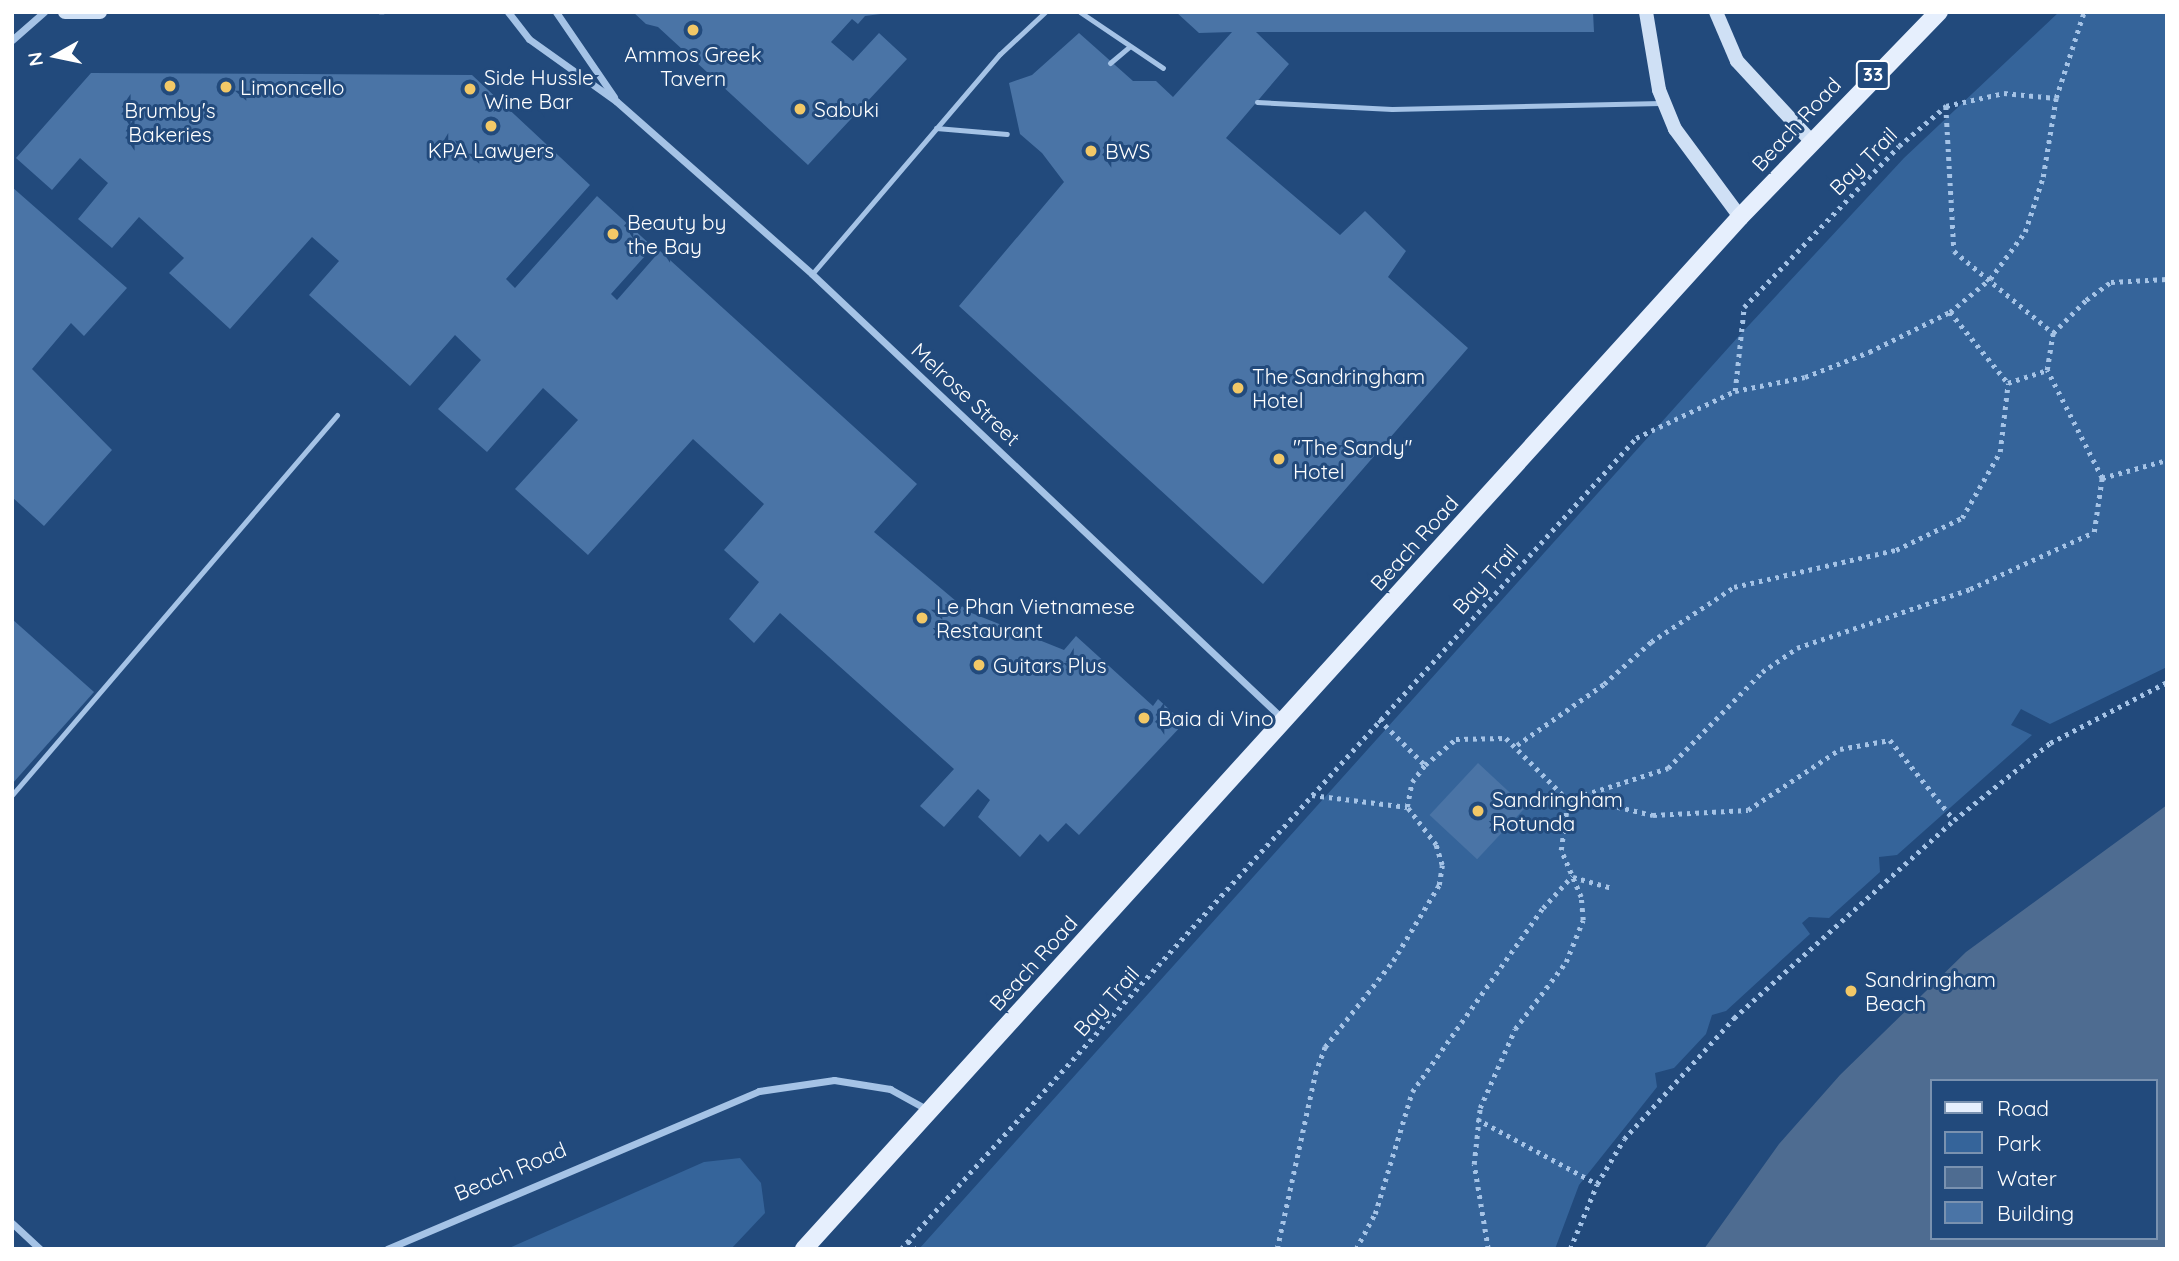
<!DOCTYPE html>
<style>
body{margin:0}
#map{position:relative;width:2179px;height:1261px;overflow:hidden;background:#224a7c;font-family:Quicksand,sans-serif}
div>[style]{position:absolute}
.green>*{inset:0;background:#35649a}
.water>*{inset:0;background:#4e6c91}
.building>*{inset:0;background:#4a74a6;transform-origin:0 0}
.path>*{height:4.5px;margin-top:-2.25px;transform-origin:0;background:repeating-linear-gradient(90deg,#a5c3e6 0 3.5px,transparent 0 8.5px)}
.lane>*{height:5px;margin:-2.5px;padding:0 2.5px;transform-origin:2.5px;border-radius:2.5px;background:#a5c3e6}
.street>*{height:7px;margin:-3.5px;padding:0 3.5px;transform-origin:3.5px;border-radius:3.5px;background:#a5c3e6}
.secondary>*{height:14px;margin:-7px;padding:0 7px;transform-origin:7px;border-radius:7px;background:#cfe0f5}
.primary>*{height:18px;margin:-9px;padding:0 9px;transform-origin:9px;border-radius:9px;background:#e6effd}
.dots>*{width:19px;height:19px;translate:-50% -50%;box-sizing:border-box;border:4px solid #224a7c;border-radius:50%}
span{translate:-50% -50%;white-space:nowrap;text-align:center;line-height:1.15;-webkit-text-stroke:6px #224a7c;paint-order:stroke}
.shield-label span{padding:2px 5px;background:#224a7c;border:2px solid;border-radius:5px;-webkit-text-stroke-width:0}
.shield-label{font-size:19px;color:#fff;font-weight:700}
.poi-label{font-size:21px;color:#fff}
.left{translate:0 -50%;text-align:left}
.street-label{font-size:21px;color:#fff}
.frame{position:absolute;inset:0;border:14px solid #fff;pointer-events:none}
.legend{position:absolute;left:1930px;top:1079px;width:228px;height:161px;box-sizing:border-box;background:#224a7c;border:2px solid #7a92b0;margin:0;padding:9px 12px;list-style:none;font-size:21px;color:#fff}
.legend li{display:flex;align-items:center;gap:14px;height:35px}
.legend b{width:35px;border:2px solid #7a92b0}
.north{position:absolute;left:21px;top:21px;width:70px;height:70px;-webkit-text-stroke:5px #224a7c;paint-order:stroke;rotate:261deg;font-size:19px;font-weight:700;line-height:28px;text-align:center;color:#fff}
.north::after{content:'';display:block;margin:auto;width:24px;height:32px;background:#fff;clip-path:polygon(50% 0,100% 100%,50% 72%,0 100%)}
</style>
<div id="map">
<div class="green">
<div style="clip-path:polygon(2059px 12px,2167px 12px,2167px 667px,2050px 724px,2021px 709px,2011px 725px,2032px 735px,1897px 855px,1879px 857px,1880px 872px,1829px 918px,1809px 917px,1802px 923px,1810px 934px,1726px 1011px,1712px 1015px,1706px 1034px,1674px 1068px,1655px 1073px,1657px 1087px,1579px 1185px,1555px 1249px,919px 1249px,1738px 337px,1904px 158px)"></div>
<div style="clip-path:polygon(740px 1158px,761px 1183px,765px 1213px,731px 1249px,507px 1249px,704px 1162px)"></div>
</div>
<div class="water">
<div style="clip-path:polygon(evenodd,2167px 805px,2167px 1249px,1704px 1249px,1779px 1144px,1840px 1075px,1966px 952px,2167px 805px,1932px 1081px,2156px 1081px,2156px 1238px,1932px 1238px,1932px 1081px)"></div>
</div>
<div class="building">
<div style="clip-path:polygon(633px 12px,896px 12px,865px 16px,858px 24px,852px 19px,831px 42px,853px 61px,879px 33px,907px 59px,808px 165px,658px 27px,646px 24px)"></div>
<div style="clip-path:polygon(1176px 12px,1593px 12px,1594px 32px,1256px 32px,1289px 64px,1226px 138px,1340px 235px,1365px 211px,1406px 251px,1388px 277px,1468px 348px,1263px 584px,959px 306px,1064px 182px,1042px 153px,1020px 134px,1009px 83px,1032px 75px,1079px 33px,1133px 81px,1156px 81px,1173px 97px,1232px 32px,1199px 33px)"></div>
<div style="clip-path:polygon(91px 73px,472px 75px,590px 185px,506px 279px,515px 288px,597px 196px,653px 247px,611px 294px,617px 300px,660px 251px,917px 484px,874px 532px,969px 612px,1064px 650px,1076px 636px,1153px 706px,1158px 699px,1184px 723px,1079px 835px,1066px 823px,1048px 842px,1040px 834px,1020px 857px,978px 817px,990px 800px,978px 789px,944px 827px,920px 806px,954px 769px,780px 613px,754px 643px,729px 619px,759px 582px,724px 550px,764px 504px,693px 439px,588px 555px,515px 489px,578px 420px,543px 388px,487px 452px,438px 409px,481px 360px,455px 335px,410px 386px,309px 295px,339px 261px,312px 237px,230px 329px,169px 273px,184px 258px,139px 217px,112px 248px,78px 219px,108px 183px,80px 158px,52px 190px,16px 158px)"></div>
<div style="clip-path:polygon(12px 187px,127px 288px,84px 336px,71px 323px,32px 369px,112px 450px,44px 526px,12px 497px)"></div>
<div style="clip-path:polygon(12px 619px,94px 692px,12px 784px)"></div>
<div style="left:1478px;top:763px;width:65px;height:71px;rotate:43deg"></div>
</div>
<div class="path">
<div style="left:382px;top:12px;width:2px;rotate:90deg"></div>
<div style="left:1946px;top:106px;width:145px;rotate:86.8deg"></div>
<div style="left:1954px;top:251px;width:129px;rotate:39.6deg"></div>
<div style="left:1950px;top:312px;width:92px;rotate:50.8deg"></div>
<div style="left:1735px;top:391px;width:84px;rotate:-83.9deg"></div>
<div style="left:1744px;top:307px;width:223px;rotate:-46.1deg"></div>
<div style="left:1899px;top:146px;width:62px;rotate:-40.4deg"></div>
<div style="left:1946px;top:106px;width:59px;rotate:-12.6deg"></div>
<div style="left:2004px;top:93px;width:52px;rotate:5.5deg"></div>
<div style="left:2102px;top:478px;width:67px;rotate:-15.5deg"></div>
<div style="left:1379px;top:719px;width:65px;rotate:45deg"></div>
<div style="left:1425px;top:765px;width:40px;rotate:-40deg"></div>
<div style="left:1456px;top:739px;width:50px;rotate:-1.1deg"></div>
<div style="left:1506px;top:738px;width:88px;rotate:45deg"></div>
<div style="left:1517px;top:745px;width:106px;rotate:-35deg"></div>
<div style="left:1604px;top:684px;width:63px;rotate:-41.8deg"></div>
<div style="left:1651px;top:642px;width:100px;rotate:-33.5deg"></div>
<div style="left:1734px;top:587px;width:166px;rotate:-12.9deg"></div>
<div style="left:1896px;top:550px;width:73px;rotate:-25.9deg"></div>
<div style="left:1962px;top:518px;width:76px;rotate:-60.1deg"></div>
<div style="left:2000px;top:452px;width:69px;rotate:-83.4deg"></div>
<div style="left:2008px;top:383px;width:41px;rotate:-18.4deg"></div>
<div style="left:1312px;top:795px;width:96px;rotate:7.2deg"></div>
<div style="left:1584px;top:799px;width:71px;rotate:13.1deg"></div>
<div style="left:1653px;top:815px;width:95px;rotate:-3deg"></div>
<div style="left:1748px;top:810px;width:110px;rotate:-33.5deg"></div>
<div style="left:1840px;top:749px;width:51px;rotate:-10.2deg"></div>
<div style="left:1890px;top:740px;width:102px;rotate:51.3deg"></div>
<div style="left:1568px;top:800px;width:105px;rotate:-17.7deg"></div>
<div style="left:1668px;top:768px;width:134px;rotate:-45.6deg"></div>
<div style="left:1762px;top:672px;width:42px;rotate:-34.4deg"></div>
<div style="left:1797px;top:648px;width:183px;rotate:-18.8deg"></div>
<div style="left:1970px;top:589px;width:136px;rotate:-24.7deg"></div>
<div style="left:2094px;top:532px;width:55px;rotate:-81.6deg"></div>
<div style="left:2102px;top:478px;width:121px;rotate:-117deg"></div>
<div style="left:2047px;top:370px;width:37px;rotate:-81deg"></div>
<div style="left:2053px;top:333px;width:47px;rotate:-45deg"></div>
<div style="left:2086px;top:300px;width:31px;rotate:-36deg"></div>
<div style="left:2111px;top:282px;width:56px;rotate:-3.1deg"></div>
<div style="left:1573px;top:877px;width:41px;rotate:15.8deg"></div>
<div style="left:1477px;top:1119px;width:136px;rotate:28.4deg"></div>
<div style="left:908px;top:1241px;width:11px;rotate:49deg"></div>
<div style="left:901px;top:1249px;width:1095px;rotate:-47.81deg"></div>
<div style="left:1636px;top:438px;width:110px;rotate:-25.4deg"></div>
<div style="left:1735px;top:391px;width:71px;rotate:-11.3deg"></div>
<div style="left:1805px;top:377px;width:69px;rotate:-21.3deg"></div>
<div style="left:1869px;top:352px;width:90px;rotate:-26.3deg"></div>
<div style="left:1950px;top:312px;width:52px;rotate:-39.5deg"></div>
<div style="left:1990px;top:279px;width:59px;rotate:-53.3deg"></div>
<div style="left:2025px;top:232px;width:58px;rotate:-71.9deg"></div>
<div style="left:2043px;top:177px;width:80px;rotate:-80.7deg"></div>
<div style="left:2056px;top:98px;width:90px;rotate:-72deg"></div>
<div style="left:1277px;top:1249px;width:179px;rotate:-77.7deg"></div>
<div style="left:1315px;top:1074px;width:29px;rotate:-70deg"></div>
<div style="left:1325px;top:1047px;width:110px;rotate:-51.7deg"></div>
<div style="left:1393px;top:961px;width:89px;rotate:-58.8deg"></div>
<div style="left:1439px;top:885px;width:20px;rotate:-81deg"></div>
<div style="left:1442px;top:865px;width:21px;rotate:-107deg"></div>
<div style="left:1436px;top:845px;width:48px;rotate:-127.3deg"></div>
<div style="left:1407px;top:807px;width:25px;rotate:-79deg"></div>
<div style="left:1412px;top:782px;width:21px;rotate:-53deg"></div>
<div style="left:1356px;top:1249px;width:40px;rotate:-62deg"></div>
<div style="left:1375px;top:1214px;width:127px;rotate:-73.1deg"></div>
<div style="left:1412px;top:1092px;width:226px;rotate:-54.6deg"></div>
<div style="left:1543px;top:908px;width:43px;rotate:-47.8deg"></div>
<div style="left:1488px;top:1249px;width:86px;rotate:-99.4deg"></div>
<div style="left:1474px;top:1164px;width:56px;rotate:-83.9deg"></div>
<div style="left:1480px;top:1108px;width:86px;rotate:-66.1deg"></div>
<div style="left:1515px;top:1029px;width:84px;rotate:-52.7deg"></div>
<div style="left:1566px;top:962px;width:45px;rotate:-68deg"></div>
<div style="left:1583px;top:920px;width:23px;rotate:-95deg"></div>
<div style="left:1581px;top:897px;width:51px;rotate:-113.1deg"></div>
<div style="left:1561px;top:850px;width:50px;rotate:-82deg"></div>
<div style="left:1570px;top:1249px;width:70px;rotate:-67.4deg"></div>
<div style="left:1597px;top:1184px;width:52px;rotate:-59deg"></div>
<div style="left:1624px;top:1139px;width:164px;rotate:-47.7deg"></div>
<div style="left:1734px;top:1018px;width:296px;rotate:-42deg"></div>
<div style="left:1954px;top:820px;width:123px;rotate:-38.7deg"></div>
<div style="left:2050px;top:743px;width:132px;rotate:-27.5deg"></div>
</div>
<div class="lane">
<div style="left:1080px;top:12px;width:100px;rotate:34deg"></div>
<div style="left:1110px;top:63px;width:25px;rotate:-40deg"></div>
<div style="left:1257px;top:102px;width:135px;rotate:3deg"></div>
<div style="left:1392px;top:109px;width:269px;rotate:-1.3deg"></div>
<div style="left:936px;top:128px;width:71px;rotate:4.8deg"></div>
<div style="left:812px;top:274px;width:289px;rotate:-49.5deg"></div>
<div style="left:1000px;top:54px;width:62px;rotate:-43deg"></div>
<div style="left:12px;top:795px;width:500px;rotate:-49.46deg"></div>
</div>
<div class="street">
<div style="left:508px;top:12px;width:34px;rotate:52deg"></div>
<div style="left:529px;top:39px;width:107px;rotate:35.5deg"></div>
<div style="left:616px;top:101px;width:261px;rotate:41.4deg"></div>
<div style="left:812px;top:274px;width:649px;rotate:43.38deg"></div>
<div style="left:556px;top:12px;width:103px;rotate:55.7deg"></div>
<div style="left:12px;top:40px;width:43px;rotate:-41.2deg"></div>
<div style="left:12px;top:1223px;width:38px;rotate:43deg"></div>
<div style="left:387px;top:1249px;width:404px;rotate:-23deg"></div>
<div style="left:759px;top:1091px;width:76px;rotate:-8.3deg"></div>
<div style="left:834px;top:1080px;width:57px;rotate:9.1deg"></div>
<div style="left:890px;top:1089px;width:43px;rotate:28.9deg"></div>
</div>
<div class="secondary">
<div style="left:65px;top:12px;width:35px"></div>
<div style="left:1646px;top:12px;width:79px;rotate:80.5deg"></div>
<div style="left:1659px;top:90px;width:42px;rotate:67.7deg"></div>
<div style="left:1675px;top:129px;width:109px;rotate:53.5deg"></div>
<div style="left:1716px;top:12px;width:53px;rotate:66.8deg"></div>
<div style="left:1737px;top:61px;width:110px;rotate:47.2deg"></div>
</div>
<div class="primary">
<div style="left:804px;top:1249px;width:1393px;rotate:-47.79deg"></div>
<div style="left:1740px;top:217px;width:286px;rotate:-45.9deg"></div>
</div>
<div class="dots">
<div style="left:693px;top:30px;background:#f2c867"></div>
<div style="left:170px;top:86px;background:#f2c867"></div>
<div style="left:226px;top:87px;background:#f2c867"></div>
<div style="left:470px;top:89px;background:#f2c867"></div>
<div style="left:800px;top:109px;background:#f2c867"></div>
<div style="left:491px;top:126px;background:#f2c867"></div>
<div style="left:1091px;top:151px;background:#f2c867"></div>
<div style="left:613px;top:234px;background:#f2c867"></div>
<div style="left:1238px;top:388px;background:#f2c867"></div>
<div style="left:1279px;top:459px;background:#f2c867"></div>
<div style="left:922px;top:618px;background:#f2c867"></div>
<div style="left:979px;top:665px;background:#f2c867"></div>
<div style="left:1144px;top:718px;background:#f2c867"></div>
<div style="left:1478px;top:811px;background:#f2c867"></div>
<div style="left:1851px;top:991px;background:#f2c867"></div>
</div>
<div class="shield-label">
<span style="left:1873px;top:75px">33</span>
</div>
<div class="poi-label">
<span style="left:693px;top:66px">Ammos Greek<br>Tavern</span>
<span class="left" style="left:484px;top:89px">Side Hussle<br>Wine Bar</span>
<span class="left" style="left:240px;top:87px">Limoncello</span>
<span class="left" style="left:814px;top:109px">Sabuki</span>
<span style="left:170px;top:122px">Brumby's<br>Bakeries</span>
<span style="left:491px;top:150px">KPA Lawyers</span>
<span class="left" style="left:1105px;top:151px">BWS</span>
<span class="left" style="left:627px;top:234px">Beauty by<br>the Bay</span>
<span class="left" style="left:1252px;top:388px">The Sandringham<br>Hotel</span>
<span class="left" style="left:1293px;top:459px">"The Sandy"<br>Hotel</span>
<span class="left" style="left:936px;top:618px">Le Phan Vietnamese<br>Restaurant</span>
<span class="left" style="left:993px;top:665px">Guitars Plus</span>
<span class="left" style="left:1158px;top:718px">Baia di Vino</span>
<span class="left" style="left:1492px;top:811px">Sandringham<br>Rotunda</span>
<span class="left" style="left:1865px;top:991px">Sandringham<br>Beach</span>
</div>
<div class="street-label">
<span style="left:1796px;top:124px;rotate:-47deg">Beach Road</span>
<span style="left:1863px;top:161px;rotate:-45deg">Bay Trail</span>
<span style="left:966px;top:394px;rotate:43deg">Melrose Street</span>
<span style="left:1414px;top:543px;rotate:-48deg">Beach Road</span>
<span style="left:1485px;top:579px;rotate:-48deg">Bay Trail</span>
<span style="left:1033px;top:963px;rotate:-48deg">Beach Road</span>
<span style="left:1106px;top:1001px;rotate:-48deg">Bay Trail</span>
<span style="left:510px;top:1171px;rotate:-23deg">Beach Road</span>
</div>
<div class="frame"></div>
<ul class="legend">
<li><b style="height:9px;background:#e6effd"></b>Road</li>
<li><b style="height:19px;background:#35649a"></b>Park</li>
<li><b style="height:19px;background:#4e6c91"></b>Water</li>
<li><b style="height:19px;background:#4a74a6"></b>Building</li>
</ul>
<div class="north">N</div>
</div>
